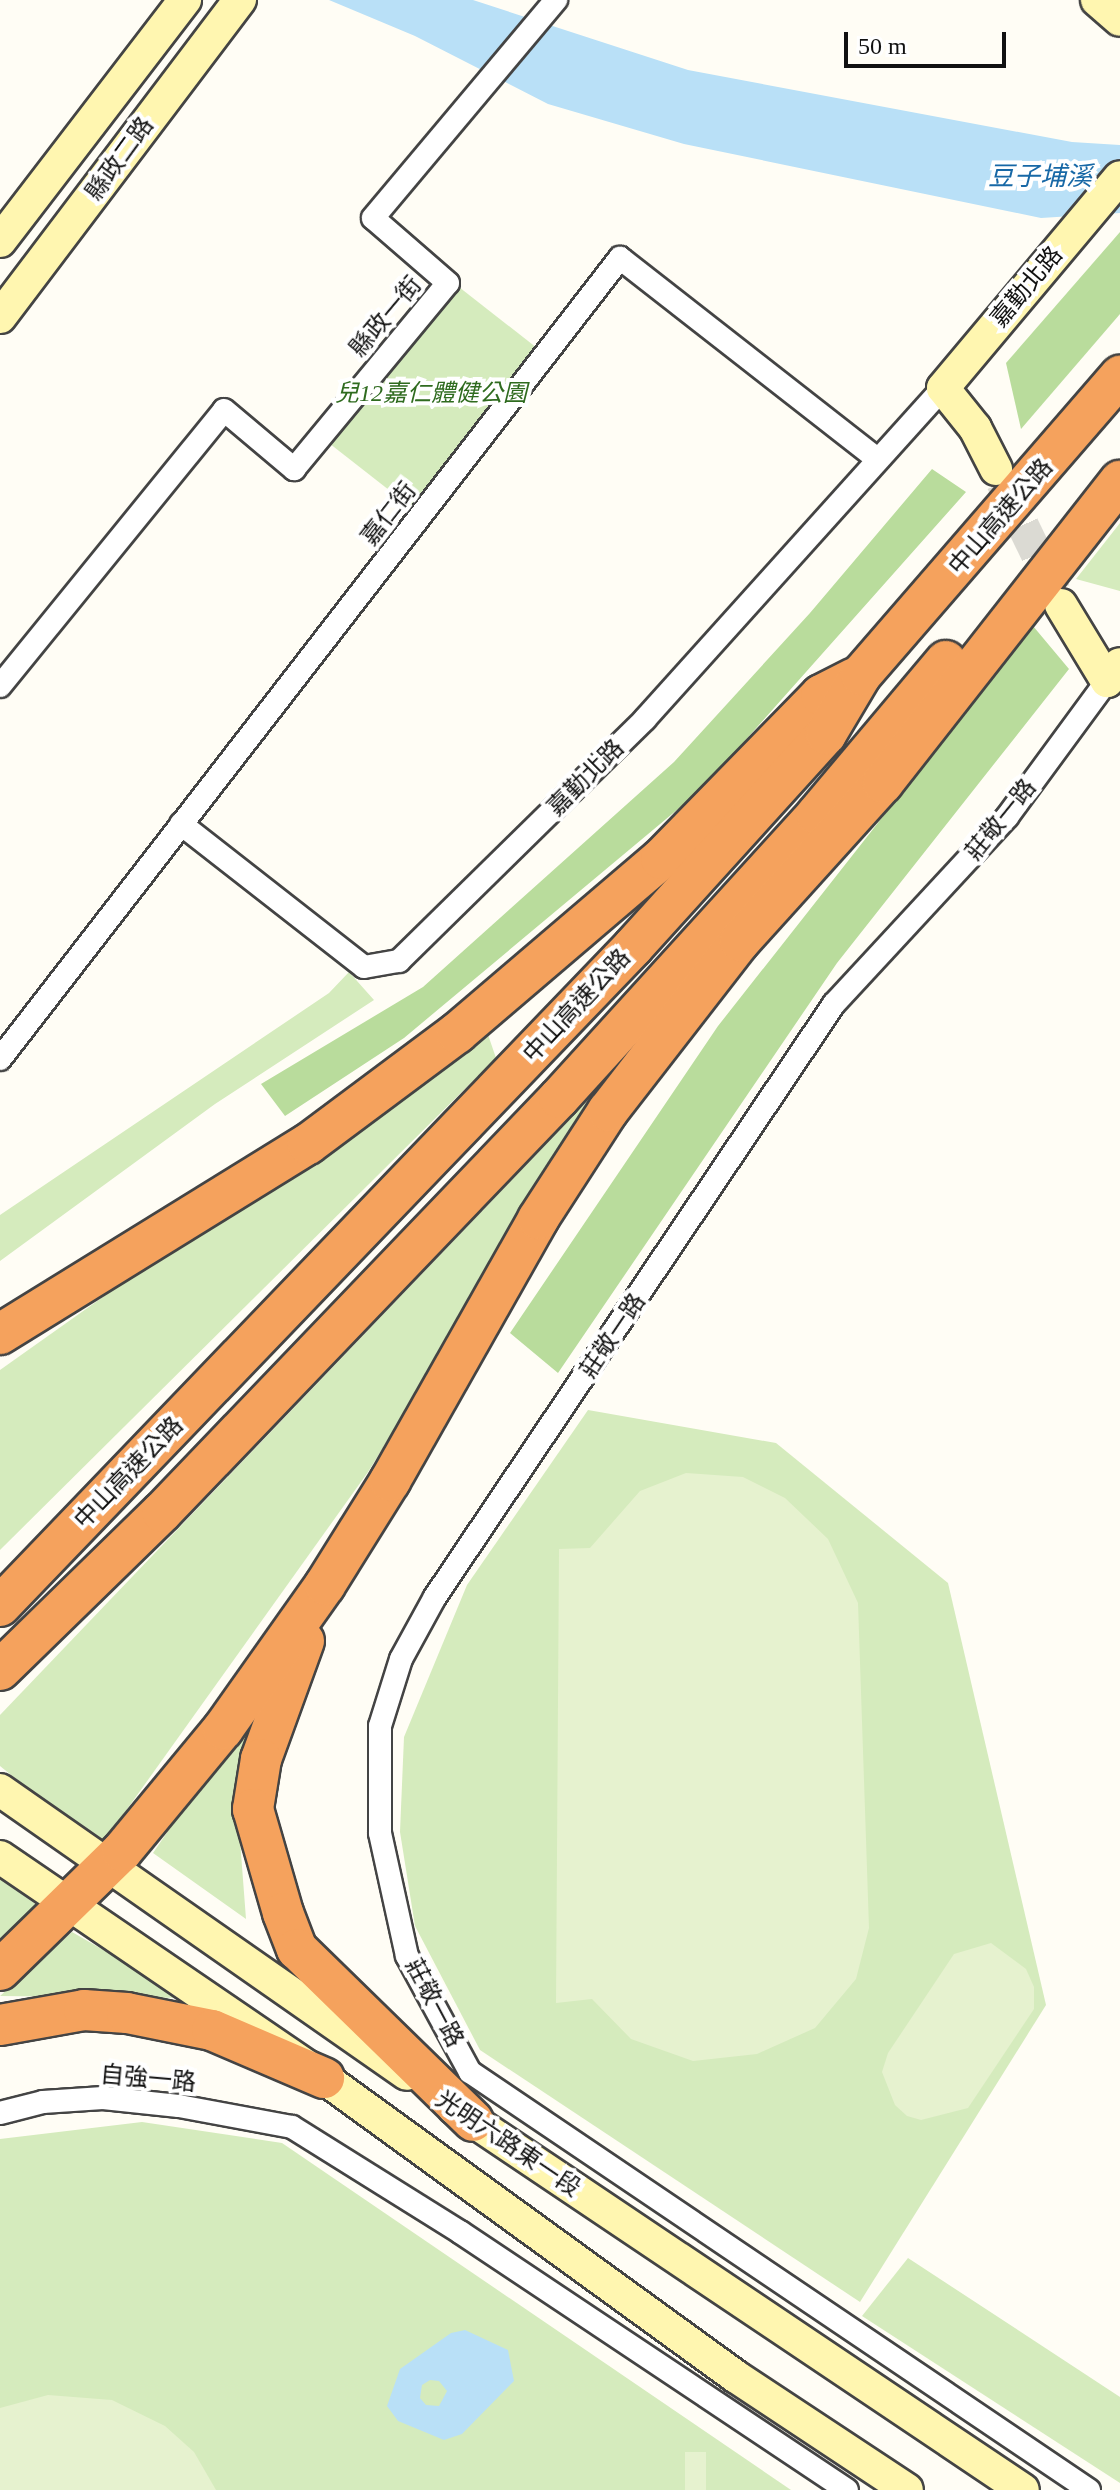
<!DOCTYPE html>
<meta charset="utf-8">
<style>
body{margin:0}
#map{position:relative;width:1120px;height:2490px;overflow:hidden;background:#fffdf5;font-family:"Times New Roman","Noto Sans TC",serif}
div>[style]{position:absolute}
.green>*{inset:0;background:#d5ebbd;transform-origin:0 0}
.forest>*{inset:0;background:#b9dc9c}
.pitch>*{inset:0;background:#e6f2cf;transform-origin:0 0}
.water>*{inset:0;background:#b9e0f7}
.secondary-tunnel>*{height:32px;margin-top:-16px;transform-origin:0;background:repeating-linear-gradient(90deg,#dbdad3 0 32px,transparent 0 48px)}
.roads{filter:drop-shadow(2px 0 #444) drop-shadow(-2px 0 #444) drop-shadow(0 2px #444) drop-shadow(0 -2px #444)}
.street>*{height:22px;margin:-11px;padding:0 11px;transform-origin:11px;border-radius:11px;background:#fff}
.secondary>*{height:32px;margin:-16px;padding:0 16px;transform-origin:16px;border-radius:16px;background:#fff6b0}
.highway>*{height:40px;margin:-20px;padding:0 20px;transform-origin:20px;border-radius:20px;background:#f5a25d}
span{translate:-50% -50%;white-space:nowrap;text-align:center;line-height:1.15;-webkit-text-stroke:8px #fff;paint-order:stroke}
.street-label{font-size:24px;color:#111}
.park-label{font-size:24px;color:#2f6b1f;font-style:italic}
.water-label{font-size:26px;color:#1768a6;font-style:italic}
.scale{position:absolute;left:844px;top:32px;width:162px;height:36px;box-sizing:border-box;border:4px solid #111;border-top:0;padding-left:10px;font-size:24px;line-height:28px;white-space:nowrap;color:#111;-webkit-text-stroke:6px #fff;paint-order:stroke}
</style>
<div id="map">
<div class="green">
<div style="left:450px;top:280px;width:112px;height:203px;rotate:38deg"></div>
<div style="clip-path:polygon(1120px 523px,1120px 591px,1076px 579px)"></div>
<div style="clip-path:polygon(349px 972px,374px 1000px,215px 1104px,0 1261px,0 1215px,329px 993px)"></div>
<div style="clip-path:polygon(485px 1026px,496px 1058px,0 1550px,0 1370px)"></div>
<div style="clip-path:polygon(612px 1075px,368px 1472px,100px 1847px,0 1766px,0 1715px)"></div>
<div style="clip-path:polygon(588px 1410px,776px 1443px,948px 1583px,1046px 2005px,860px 2302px,480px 2050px,415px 1926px,400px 1832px,404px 1737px,467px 1585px)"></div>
<div style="clip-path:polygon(249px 1713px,240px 1840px,246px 1919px,153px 1853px)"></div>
<div style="clip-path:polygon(0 1878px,38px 1906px,0 1939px)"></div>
<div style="clip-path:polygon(72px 1932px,187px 1998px,0 1996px)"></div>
<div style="clip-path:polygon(142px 2122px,282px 2143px,791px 2490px,0 2490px,0 2139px)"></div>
<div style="clip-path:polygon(908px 2258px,1120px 2397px,1120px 2483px,862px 2316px)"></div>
</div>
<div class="forest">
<div style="clip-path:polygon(1120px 232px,1120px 314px,1021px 429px,1006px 363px)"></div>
<div style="clip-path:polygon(932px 469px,966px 492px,702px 789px,404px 1038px,285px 1116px,261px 1084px,423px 987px,674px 762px,810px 613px)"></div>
<div style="clip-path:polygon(1033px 626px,1069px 669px,837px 963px,558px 1373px,510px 1333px,718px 1026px)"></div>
</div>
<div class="pitch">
<div style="clip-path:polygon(686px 1473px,743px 1477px,785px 1498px,828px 1539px,858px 1603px,869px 1928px,856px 1979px,815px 2028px,757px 2054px,693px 2061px,631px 2039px,592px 1999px,556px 2003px,559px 1549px,590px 1548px,640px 1491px)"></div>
<div style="clip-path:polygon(991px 1943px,1026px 1969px,1034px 1987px,1034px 2009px,968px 2108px,921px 2120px,907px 2116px,895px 2105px,882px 2072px,888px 2053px,954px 1954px)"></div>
<div style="clip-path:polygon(48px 2395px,112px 2400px,165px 2426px,194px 2452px,216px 2490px,0 2490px,0 2408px)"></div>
<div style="left:685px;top:2452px;width:21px;height:38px"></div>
</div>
<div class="water">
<div style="clip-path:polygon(329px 0,473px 0,688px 70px,1072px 142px,1120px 145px,1120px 213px,1041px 218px,684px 144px,548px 104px,415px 36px)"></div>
<div style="clip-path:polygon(evenodd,465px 2330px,508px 2350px,514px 2381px,462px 2434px,444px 2440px,398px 2421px,387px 2406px,400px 2369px,451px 2333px,465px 2330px,430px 2380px,439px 2381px,447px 2391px,439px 2406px,426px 2405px,420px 2398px,422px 2385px,430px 2380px)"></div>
</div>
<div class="secondary-tunnel">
<div style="left:1002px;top:482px;width:122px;rotate:64.3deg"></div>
</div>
<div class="roads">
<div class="street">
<div style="left:0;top:686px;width:355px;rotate:-50.9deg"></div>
<div style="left:224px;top:410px;width:92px;rotate:40.1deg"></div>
<div style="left:294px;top:469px;width:241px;rotate:-50.4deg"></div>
<div style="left:448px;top:283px;width:99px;rotate:-139.1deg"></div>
<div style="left:373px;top:218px;width:285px;rotate:-50deg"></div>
<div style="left:181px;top:824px;width:232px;rotate:38deg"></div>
<div style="left:364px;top:967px;width:36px;rotate:-10deg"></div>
<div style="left:399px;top:961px;width:345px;rotate:-44.5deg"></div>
<div style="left:645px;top:719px;width:445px;rotate:-48deg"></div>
<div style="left:0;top:1059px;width:1013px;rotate:-52.26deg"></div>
<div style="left:620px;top:258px;width:325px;rotate:38deg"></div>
<div style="left:0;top:2113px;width:44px;rotate:-14.3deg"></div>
<div style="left:43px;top:2102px;width:60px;rotate:-3.8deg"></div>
<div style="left:103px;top:2098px;width:76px;rotate:6deg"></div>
<div style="left:179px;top:2106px;width:115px;rotate:10.5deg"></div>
<div style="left:292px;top:2127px;width:198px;rotate:32deg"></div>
<div style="left:460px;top:2232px;width:465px;rotate:33.7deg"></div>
<div style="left:1089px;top:2490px;width:747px;rotate:-145.97deg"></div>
<div style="left:470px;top:2072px;width:132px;rotate:-118.5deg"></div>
<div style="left:407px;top:1956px;width:126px;rotate:-102.4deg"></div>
<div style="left:380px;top:1833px;width:107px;rotate:-90deg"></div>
<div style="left:380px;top:1726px;width:70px;rotate:-72.6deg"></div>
<div style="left:401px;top:1659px;width:71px;rotate:-61.3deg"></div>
<div style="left:435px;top:1597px;width:715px;rotate:-56.07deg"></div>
<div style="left:834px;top:1004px;width:255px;rotate:-47.2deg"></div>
<div style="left:1007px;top:817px;width:169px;rotate:-53.7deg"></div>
</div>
<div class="secondary">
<div style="left:1097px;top:0;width:30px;rotate:41deg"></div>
<div style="left:0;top:241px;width:304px;rotate:-52.5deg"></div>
<div style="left:0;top:317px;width:398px;rotate:-52.9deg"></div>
<div style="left:996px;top:469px;width:46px;rotate:-117.1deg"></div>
<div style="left:975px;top:428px;width:51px;rotate:-128.7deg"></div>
<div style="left:943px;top:388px;width:275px;rotate:-50deg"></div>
<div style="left:1061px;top:605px;width:89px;rotate:58.8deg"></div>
<div style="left:1107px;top:681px;width:21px;rotate:-53deg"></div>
<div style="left:0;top:1790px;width:496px;rotate:34.9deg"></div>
<div style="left:0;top:1857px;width:392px;rotate:34.3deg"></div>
<div style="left:324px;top:2078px;width:508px;rotate:35.94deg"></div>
<div style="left:735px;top:2376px;width:206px;rotate:33.5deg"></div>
<div style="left:454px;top:2108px;width:685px;rotate:33.88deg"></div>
</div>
<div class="highway">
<div style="left:0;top:1334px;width:362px;rotate:-31.7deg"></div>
<div style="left:308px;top:1144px;width:186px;rotate:-36.7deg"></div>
<div style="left:457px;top:1033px;width:268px;rotate:-40.5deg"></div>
<div style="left:661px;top:859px;width:229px;rotate:-45.7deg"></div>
<div style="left:821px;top:695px;width:37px;rotate:-27deg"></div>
<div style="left:0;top:1606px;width:914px;rotate:-46.15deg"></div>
<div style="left:633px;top:947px;width:287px;rotate:-47.8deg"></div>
<div style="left:826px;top:734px;width:69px;rotate:-59.3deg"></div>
<div style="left:861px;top:675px;width:396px;rotate:-49.1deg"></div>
<div style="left:304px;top:1641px;width:126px;rotate:110deg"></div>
<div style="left:261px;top:1759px;width:51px;rotate:99.1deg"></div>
<div style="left:253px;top:1809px;width:108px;rotate:73.9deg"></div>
<div style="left:283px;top:1913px;width:39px;rotate:69deg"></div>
<div style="left:297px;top:1949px;width:246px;rotate:44.3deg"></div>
<div style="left:0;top:1670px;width:226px;rotate:-44.3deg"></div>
<div style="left:162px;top:1512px;width:574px;rotate:-46.2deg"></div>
<div style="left:559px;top:1098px;width:384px;rotate:-47.7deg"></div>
<div style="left:817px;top:814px;width:200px;rotate:-49.9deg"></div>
<div style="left:0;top:1970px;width:170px;rotate:-44.3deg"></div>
<div style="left:122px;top:1851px;width:158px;rotate:-50.4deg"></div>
<div style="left:223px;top:1729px;width:176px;rotate:-54.7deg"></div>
<div style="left:325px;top:1585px;width:123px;rotate:-58deg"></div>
<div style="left:390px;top:1481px;width:301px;rotate:-60.5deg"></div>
<div style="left:538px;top:1219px;width:129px;rotate:-57.1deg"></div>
<div style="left:608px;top:1111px;width:215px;rotate:-52.2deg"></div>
<div style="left:740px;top:941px;width:213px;rotate:-47.9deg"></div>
<div style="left:883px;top:783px;width:384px;rotate:-51.9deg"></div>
<div style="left:0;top:2025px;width:85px;rotate:-10.1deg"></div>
<div style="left:84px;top:2010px;width:43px;rotate:4deg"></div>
<div style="left:127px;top:2013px;width:87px;rotate:11.3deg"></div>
<div style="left:212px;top:2030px;width:122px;rotate:23.2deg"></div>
</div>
</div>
<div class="street-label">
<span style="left:120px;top:159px;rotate:-54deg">縣政二路</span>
<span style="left:1027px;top:287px;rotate:-50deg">嘉勤北路</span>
<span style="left:386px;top:317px;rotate:-50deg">縣政一街</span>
<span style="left:389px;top:514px;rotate:-52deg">嘉仁街</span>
<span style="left:1001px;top:517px;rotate:-49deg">中山高速公路</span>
<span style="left:586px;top:778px;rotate:-45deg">嘉勤北路</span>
<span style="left:1001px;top:820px;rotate:-51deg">莊敬一路</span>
<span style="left:577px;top:1006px;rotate:-47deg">中山高速公路</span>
<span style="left:613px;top:1336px;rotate:-56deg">莊敬一路</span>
<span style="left:129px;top:1473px;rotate:-46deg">中山高速公路</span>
<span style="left:434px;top:2003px;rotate:62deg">莊敬一路</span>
<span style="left:148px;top:2079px;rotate:5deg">自強一路</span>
<span style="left:508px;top:2144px;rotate:34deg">光明六路東一段</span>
</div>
<div class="park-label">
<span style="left:431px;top:394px">兒12嘉仁體健公園</span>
</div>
<div class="water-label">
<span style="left:1040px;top:177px">豆子埔溪</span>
</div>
<div class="scale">50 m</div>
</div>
